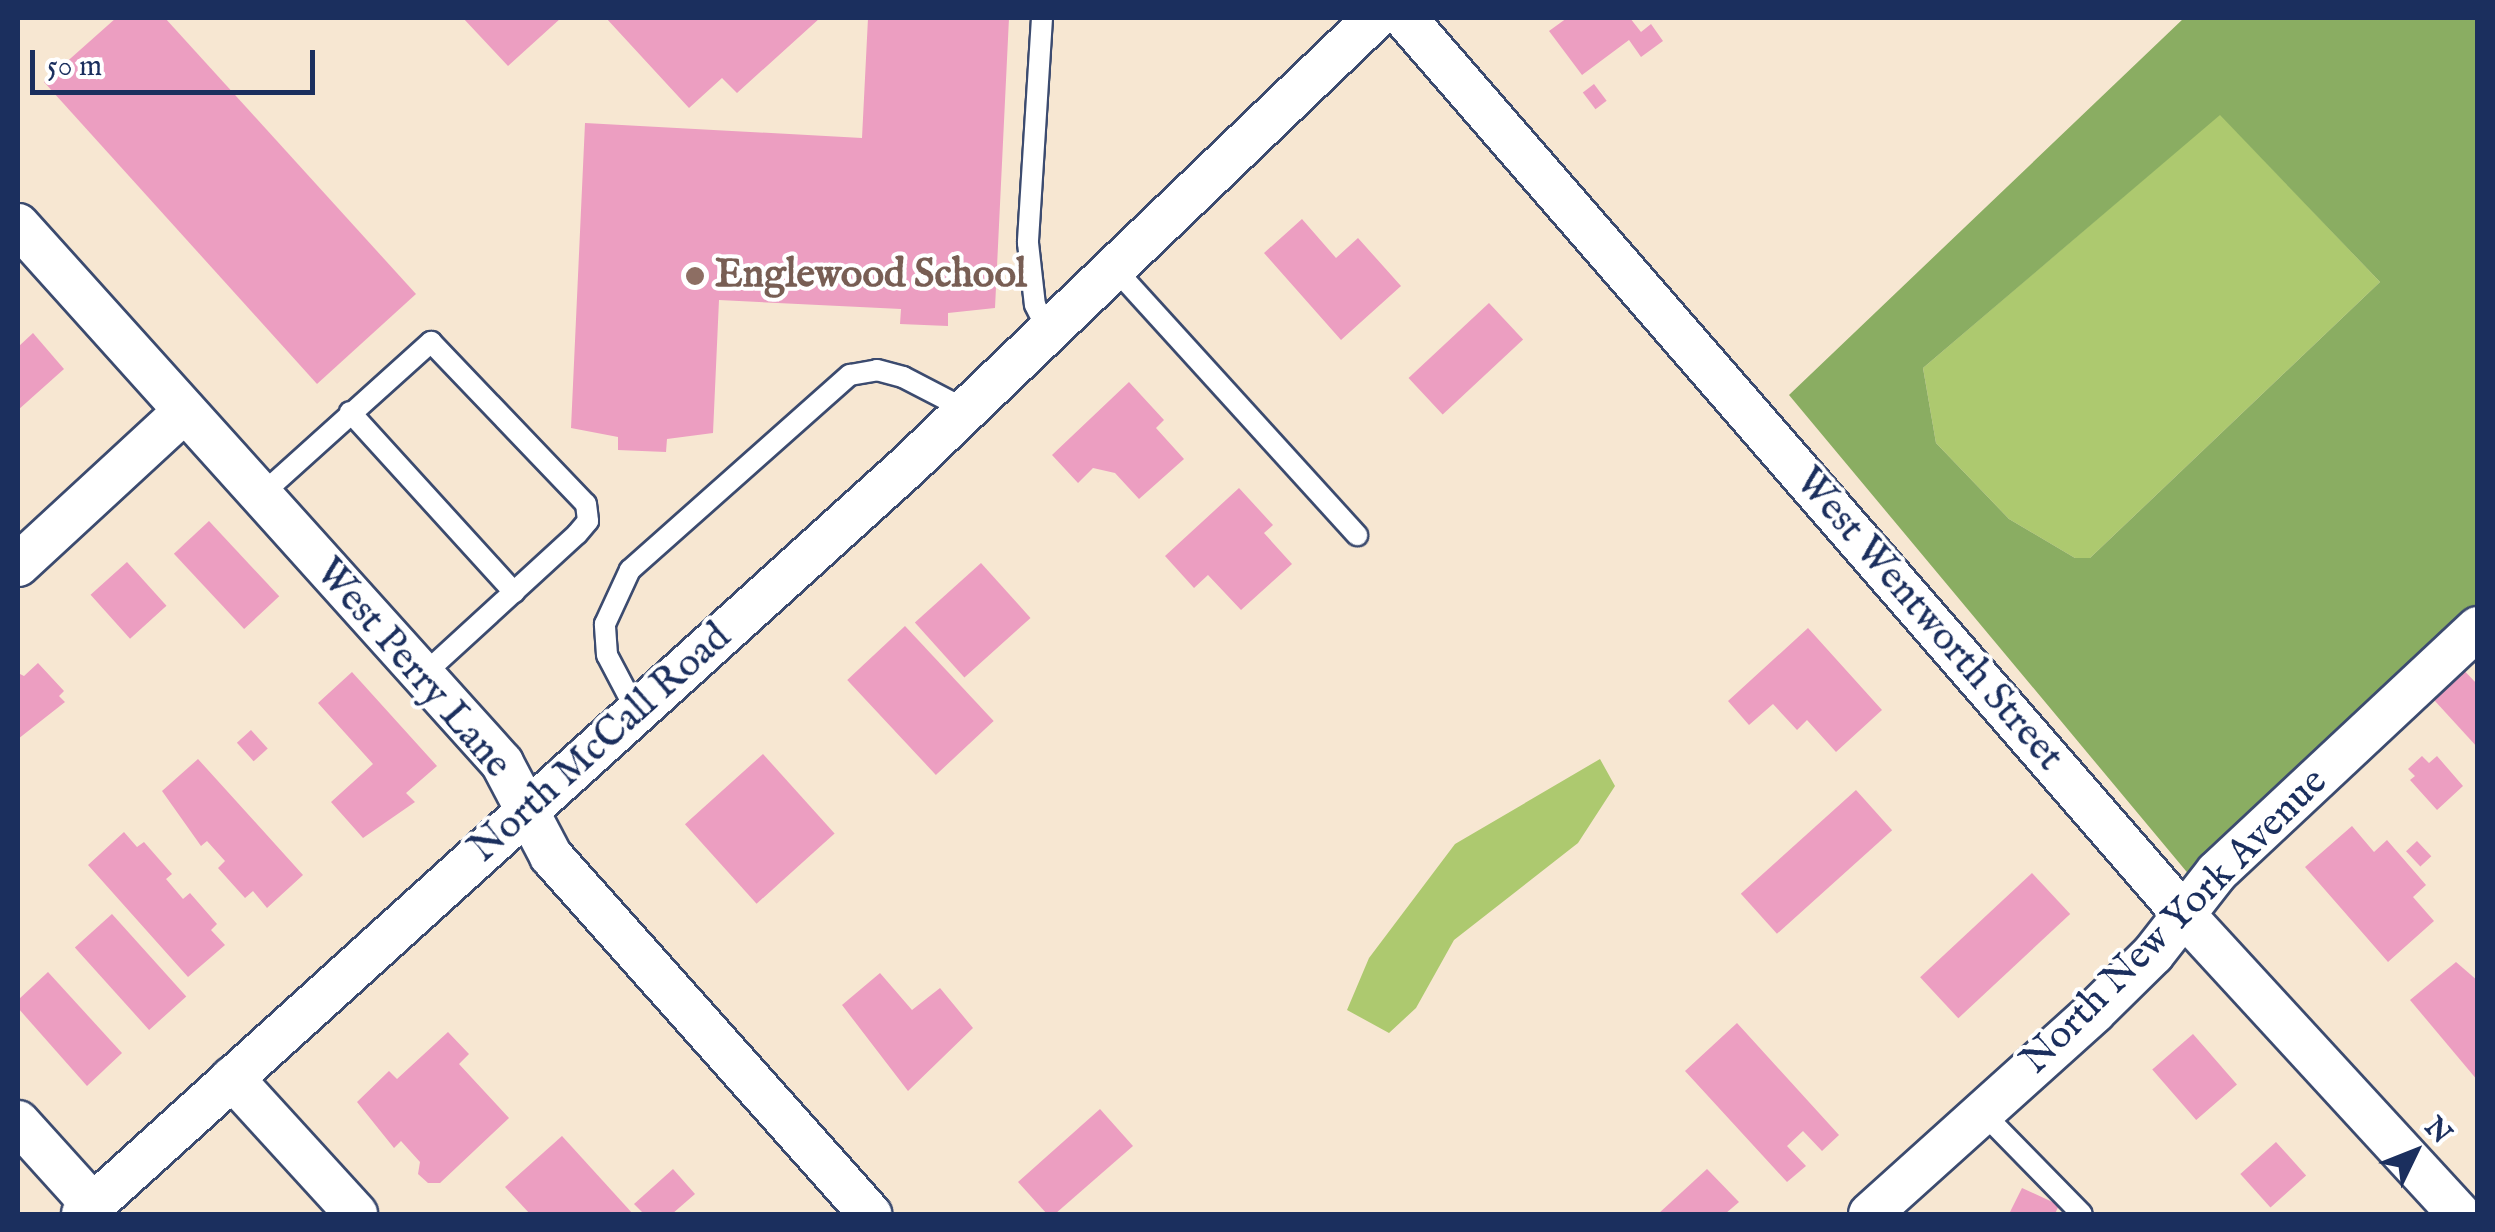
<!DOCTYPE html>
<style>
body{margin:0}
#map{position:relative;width:2495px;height:1232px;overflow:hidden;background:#f7e7d2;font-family:"IM FELL English",serif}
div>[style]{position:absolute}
.green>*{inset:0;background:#adc96f}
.forest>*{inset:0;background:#8aad62}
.building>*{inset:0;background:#ec9ec1;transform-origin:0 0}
.roads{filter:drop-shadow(2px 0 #3c4b6f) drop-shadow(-2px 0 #3c4b6f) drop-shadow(0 2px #3c4b6f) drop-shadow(0 -2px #3c4b6f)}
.service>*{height:20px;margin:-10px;padding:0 10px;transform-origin:10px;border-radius:10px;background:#fff}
.minor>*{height:42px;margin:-21px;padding:0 21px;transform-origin:21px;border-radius:21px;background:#fff}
.dots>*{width:28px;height:28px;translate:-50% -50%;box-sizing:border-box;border:5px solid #fff;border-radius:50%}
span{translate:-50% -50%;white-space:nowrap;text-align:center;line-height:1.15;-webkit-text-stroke:8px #fff;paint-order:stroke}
.education-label{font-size:40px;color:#785e54;font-weight:700}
.left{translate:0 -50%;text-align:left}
.street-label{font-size:40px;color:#1b2f5e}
.frame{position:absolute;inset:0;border:20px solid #1b2f5e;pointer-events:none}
.north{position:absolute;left:2365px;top:1102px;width:100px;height:100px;-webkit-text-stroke:8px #fff;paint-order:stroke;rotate:47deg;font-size:28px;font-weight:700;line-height:40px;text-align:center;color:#1b2f5e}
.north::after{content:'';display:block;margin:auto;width:35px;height:45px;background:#1b2f5e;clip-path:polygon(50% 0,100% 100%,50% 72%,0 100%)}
.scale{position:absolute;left:30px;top:50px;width:285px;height:45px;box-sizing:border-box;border:5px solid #1b2f5e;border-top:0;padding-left:12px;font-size:30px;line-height:35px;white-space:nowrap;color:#1b2f5e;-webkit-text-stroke:8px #fff;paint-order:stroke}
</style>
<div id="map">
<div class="green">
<div style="clip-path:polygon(2220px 114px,2380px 282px,2090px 558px,2075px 558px,2009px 519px,1936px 443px,1923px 368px)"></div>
<div style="clip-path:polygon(1600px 759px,1615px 786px,1578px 843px,1454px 940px,1416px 1008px,1389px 1033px,1347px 1010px,1369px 958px,1455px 844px)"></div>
</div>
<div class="forest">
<div style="clip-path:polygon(evenodd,2184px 18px,2477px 18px,2477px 631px,2201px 889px,1789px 395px,2184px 18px,2220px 115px,2380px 282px,2090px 558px,2075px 558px,2009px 519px,1936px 443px,1923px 368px,2220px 115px)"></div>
</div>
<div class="building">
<div style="clip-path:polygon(116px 18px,165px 18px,416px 294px,317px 384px,44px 82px)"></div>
<div style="clip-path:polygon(463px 18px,561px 18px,508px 66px)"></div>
<div style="clip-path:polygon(606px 18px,820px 18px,737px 93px,722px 78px,689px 108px)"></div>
<div style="clip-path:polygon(868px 18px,1009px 18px,995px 308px,948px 313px,948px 326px,900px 324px,901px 309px,719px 300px,713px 433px,667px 439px,666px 452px,618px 450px,618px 437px,571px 428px,585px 123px,862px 138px)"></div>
<div style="clip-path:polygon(1567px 18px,1630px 18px,1641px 32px,1651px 24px,1663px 41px,1641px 57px,1629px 40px,1582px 75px,1549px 31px)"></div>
<div style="left:1594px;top:84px;width:21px;height:14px;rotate:53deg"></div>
<div style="clip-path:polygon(1302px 219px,1336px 258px,1358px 238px,1401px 286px,1341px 340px,1264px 253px)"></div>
<div style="left:1489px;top:303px;width:50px;height:110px;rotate:47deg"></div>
<div style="clip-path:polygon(33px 333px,64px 369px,18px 410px,18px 347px)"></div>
<div style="clip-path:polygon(1129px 382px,1164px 420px,1156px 428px,1184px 459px,1139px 499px,1115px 473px,1093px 468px,1078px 483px,1052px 455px)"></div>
<div style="clip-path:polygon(1239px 488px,1273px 525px,1264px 533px,1292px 564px,1241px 610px,1208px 575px,1194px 588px,1165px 556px)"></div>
<div style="left:209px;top:521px;width:103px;height:48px;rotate:47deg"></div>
<div style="left:127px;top:562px;width:59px;height:49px;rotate:48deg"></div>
<div style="left:981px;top:563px;width:74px;height:89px;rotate:48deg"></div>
<div style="left:905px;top:626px;width:130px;height:79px;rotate:47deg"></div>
<div style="clip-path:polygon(1808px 628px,1882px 710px,1836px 752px,1807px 720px,1797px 730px,1773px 704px,1749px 725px,1728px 701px)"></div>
<div style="clip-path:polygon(2455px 661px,2478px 685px,2478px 748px,2424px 689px)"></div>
<div style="clip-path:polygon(38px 663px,64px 691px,59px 696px,65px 702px,18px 739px,18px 673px,24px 676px)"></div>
<div style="clip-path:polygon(352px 672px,437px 766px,406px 793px,415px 802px,363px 838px,331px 802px,373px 764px,318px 703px)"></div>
<div style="left:251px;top:730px;width:25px;height:19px;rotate:48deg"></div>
<div style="left:763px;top:754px;width:107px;height:105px;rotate:48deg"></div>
<div style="clip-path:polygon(2422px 756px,2429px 763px,2437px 756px,2463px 786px,2437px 810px,2410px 780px,2415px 776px,2408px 769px)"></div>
<div style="clip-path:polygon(198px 759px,303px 875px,267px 908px,253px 891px,245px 898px,218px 868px,225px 861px,207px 841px,201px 846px,162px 791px)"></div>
<div style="left:1856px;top:790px;width:54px;height:155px;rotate:48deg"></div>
<div style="clip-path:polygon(2352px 826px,2374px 852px,2387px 840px,2426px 885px,2413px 897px,2434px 921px,2388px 962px,2305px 867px)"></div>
<div style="clip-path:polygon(124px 832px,137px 847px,144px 842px,172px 874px,166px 879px,183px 899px,190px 893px,217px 924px,211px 930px,225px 945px,188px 977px,88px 865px)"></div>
<div style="left:2417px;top:841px;width:21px;height:15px;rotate:47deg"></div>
<div style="left:2032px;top:873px;width:56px;height:153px;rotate:47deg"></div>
<div style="left:112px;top:914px;width:111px;height:50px;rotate:48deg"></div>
<div style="clip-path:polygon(2456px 962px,2478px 981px,2478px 1081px,2410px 1000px)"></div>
<div style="clip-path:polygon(48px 972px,122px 1053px,87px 1086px,18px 1008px,18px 1000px)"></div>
<div style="clip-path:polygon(880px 973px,912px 1010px,940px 988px,973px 1028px,908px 1091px,842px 1005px)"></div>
<div style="clip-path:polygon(1737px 1023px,1839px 1135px,1822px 1151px,1803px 1131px,1787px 1146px,1806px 1166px,1787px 1182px,1685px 1071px)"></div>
<div style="clip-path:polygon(448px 1032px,469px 1054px,459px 1064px,509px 1118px,440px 1183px,428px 1183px,418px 1174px,420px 1162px,401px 1141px,394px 1148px,357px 1102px,389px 1071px,397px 1079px)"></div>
<div style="left:2193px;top:1034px;width:67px;height:54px;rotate:49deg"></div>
<div style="clip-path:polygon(1100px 1109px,1133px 1146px,1055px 1214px,1047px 1214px,1018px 1182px)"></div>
<div style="clip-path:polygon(562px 1136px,633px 1214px,530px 1214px,505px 1187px)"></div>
<div style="left:2276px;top:1142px;width:45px;height:48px;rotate:48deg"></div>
<div style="clip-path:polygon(673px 1169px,695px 1194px,672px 1214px,644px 1214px,634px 1204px)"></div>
<div style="clip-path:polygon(1707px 1169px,1739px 1202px,1725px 1214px,1658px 1214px)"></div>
<div style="clip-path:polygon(2022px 1188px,2059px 1205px,2055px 1214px,2009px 1214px)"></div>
</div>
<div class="roads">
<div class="service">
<div style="left:1042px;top:18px;width:225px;rotate:93.6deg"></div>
<div style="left:1028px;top:243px;width:62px;rotate:83.6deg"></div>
<div style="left:1035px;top:305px;width:30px;rotate:63deg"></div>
<div style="left:1115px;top:269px;width:360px;rotate:47.7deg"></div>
<div style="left:350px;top:412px;width:244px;rotate:47.7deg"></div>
<div style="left:261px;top:495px;width:229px;rotate:-42deg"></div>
<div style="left:431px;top:342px;width:224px;rotate:46.3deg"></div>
<div style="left:586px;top:504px;width:17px;rotate:83deg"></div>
<div style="left:588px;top:521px;width:17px;rotate:130deg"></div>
<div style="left:577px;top:534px;width:209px;rotate:137.5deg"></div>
<div style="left:637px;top:712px;width:64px;rotate:-117.8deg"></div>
<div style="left:607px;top:655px;width:31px;rotate:-94deg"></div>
<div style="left:605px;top:624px;width:60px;rotate:-65.2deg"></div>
<div style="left:630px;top:570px;width:294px;rotate:-41.6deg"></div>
<div style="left:850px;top:375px;width:27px;rotate:-10deg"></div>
<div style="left:877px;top:370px;width:27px;rotate:15deg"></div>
<div style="left:903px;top:377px;width:72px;rotate:27.3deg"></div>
<div style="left:1983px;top:1113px;width:141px;rotate:45.6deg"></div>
</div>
<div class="minor">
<div style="left:1405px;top:18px;width:1189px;rotate:49.02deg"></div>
<div style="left:2185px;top:916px;width:405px;rotate:47.4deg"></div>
<div style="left:18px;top:225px;width:724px;rotate:48.02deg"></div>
<div style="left:502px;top:763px;width:105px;rotate:62.2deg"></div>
<div style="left:551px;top:856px;width:480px;rotate:48.3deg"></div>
<div style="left:18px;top:565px;width:227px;rotate:-42.7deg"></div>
<div style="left:232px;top:1078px;width:184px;rotate:47.6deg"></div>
<div style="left:18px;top:1122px;width:112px;rotate:47.9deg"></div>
<div style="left:83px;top:1214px;width:1115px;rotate:-42.2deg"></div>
<div style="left:909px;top:465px;width:646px;rotate:-43.81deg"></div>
<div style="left:1870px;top:1214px;width:302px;rotate:-42deg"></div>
<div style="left:2094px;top:1012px;width:83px;rotate:-44.5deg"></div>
<div style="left:2153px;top:954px;width:104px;rotate:-52deg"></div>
<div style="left:2217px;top:872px;width:357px;rotate:-43.1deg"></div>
</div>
</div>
<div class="dots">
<div style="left:695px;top:276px;background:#8d6e63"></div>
</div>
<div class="education-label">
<span class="left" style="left:715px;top:276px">Englewood School</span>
</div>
<div class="street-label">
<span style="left:1928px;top:620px;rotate:49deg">West Wentworth Street</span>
<span style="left:412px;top:669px;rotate:49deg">West Perry Lane</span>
<span style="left:601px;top:744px;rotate:-42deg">North McCall Road</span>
<span style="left:2175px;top:922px;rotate:-45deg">North New York Avenue</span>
</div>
<div class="frame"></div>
<div class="north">N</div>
<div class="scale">50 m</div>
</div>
